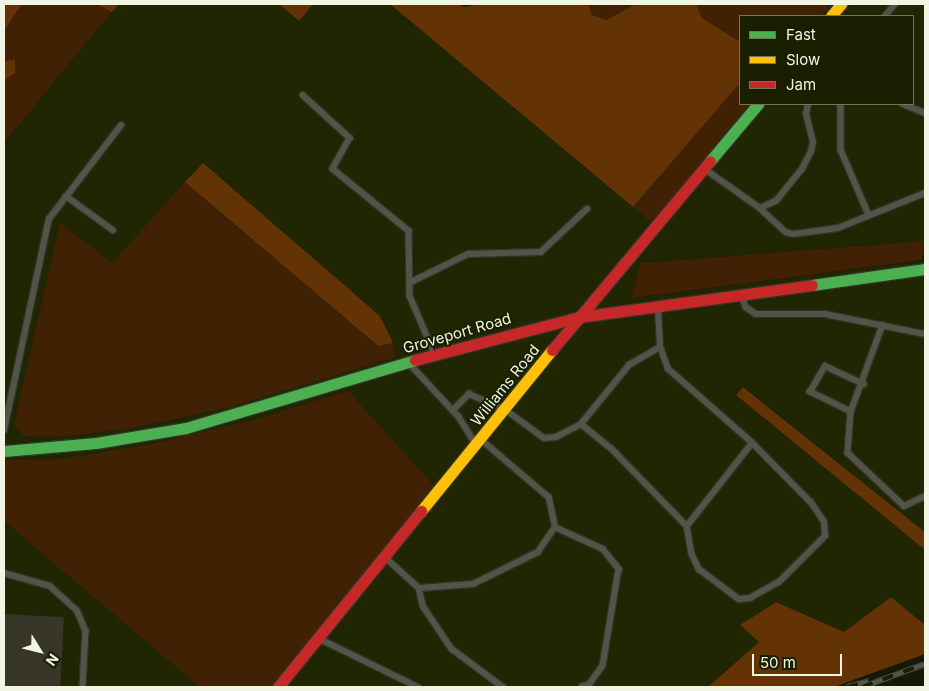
<!DOCTYPE html>
<style>
body{margin:0}
#map{position:relative;width:929px;height:691px;overflow:hidden;background:#161908;font-family:Inter,sans-serif}
div>[style]{position:absolute}
.built>*{inset:0;background:#212602}
.green>*{inset:0;background:#412104}
.forest>*{inset:0;background:#633305}
.building>*{inset:0;background:#383629;transform-origin:0 0}
.roads{filter:drop-shadow(1px 0 #313329) drop-shadow(-1px 0 #313329) drop-shadow(0 1px #313329) drop-shadow(0 -1px #313329)}
.lane>*{height:5.5px;margin:-2.75px;padding:0 2.75px;transform-origin:2.75px;border-radius:2.75px;background:#525447}
.fast>*{height:11px;margin:-5.5px;padding:0 5.5px;transform-origin:5.5px;border-radius:5.5px;background:#4caf50}
.slow>*{height:11px;margin:-5.5px;padding:0 5.5px;transform-origin:5.5px;border-radius:5.5px;background:#ffc107}
.jam>*{height:11px;margin:-5.5px;padding:0 5.5px;transform-origin:5.5px;border-radius:5.5px;background:#c62828}
.rail>*{height:5.5px;margin-top:-2.75px;transform-origin:0;background:repeating-linear-gradient(90deg,#1b1f02 0 11px,#545649 0 22px);box-sizing:border-box;border-block:1px solid #545649}
span{translate:-50% -50%;white-space:nowrap;text-align:center;line-height:1.15;-webkit-text-stroke:4px #1b1f02;paint-order:stroke}
.street-label{font-size:15px;color:#f1f5e3}
.frame{position:absolute;inset:0;border:5px solid #f1f5e3;pointer-events:none}
.legend{position:absolute;left:739px;top:15px;width:175px;height:90px;box-sizing:border-box;background:#1b1f02;border:1px solid #71755c;margin:0;padding:6px 9px;list-style:none;font-size:15px;color:#f1f5e3}
.legend li{display:flex;align-items:center;gap:10px;height:25px}
.legend b{width:25px;border:1px solid #71755c}
.north{position:absolute;left:15px;top:626px;width:50px;height:50px;-webkit-text-stroke:4px #1b1f02;paint-order:stroke;rotate:126deg;font-size:14px;font-weight:700;line-height:20px;text-align:center;color:#f1f5e3}
.north::after{content:'';display:block;margin:auto;width:18px;height:22px;background:#f1f5e3;clip-path:polygon(50% 0,100% 100%,50% 72%,0 100%)}
.scale{position:absolute;left:752px;top:654px;width:90px;height:22px;box-sizing:border-box;border:2px solid #f1f5e3;border-top:0;padding-left:6px;font-size:15px;line-height:18px;white-space:nowrap;color:#f1f5e3;-webkit-text-stroke:4px #1b1f02;paint-order:stroke}
</style>
<div id="map">
<div class="built">
<div style="clip-path:polygon(119px 4px,279px 4px,298px 21px,313px 4px,390px 4px,652px 223px,750px 104px,913px 104px,913px 16px,822px 16px,832px 4px,925px 4px,925px 241px,640px 263px,633px 298px,925px 260px,925px 532px,744px 387px,736px 395px,925px 550px,925px 625px,891px 597px,844px 632px,776px 602px,741px 625px,759px 642px,708px 687px,4px 687px,4px 143px)"></div>
</div>
<div class="green">
<div style="clip-path:polygon(22px 4px,96px 4px,112px 12px,4px 143px,4px 81px,15px 73px,15px 59px,4px 61px,4px 31px)"></div>
<div style="clip-path:polygon(588px 4px,636px 4px,606px 20px,592px 15px)"></div>
<div style="clip-path:polygon(696px 4px,832px 4px,822px 16px,740px 16px,740px 42px,701px 18px)"></div>
<div style="clip-path:polygon(740px 83px,740px 104px,750px 104px,652px 223px,633px 207px)"></div>
<div style="clip-path:polygon(185px 182px,377px 346px,393px 343px,396px 357px,226px 408px,127px 429px,57px 437px,24px 436px,14px 424px,60px 223px,112px 263px)"></div>
<div style="clip-path:polygon(925px 241px,922px 260px,632px 298px,640px 263px)"></div>
<div style="clip-path:polygon(348px 391px,435px 487px,270px 687px,200px 687px,4px 521px,4px 460px,62px 459px,146px 445px,254px 420px)"></div>
</div>
<div class="forest">
<div style="clip-path:polygon(5px 4px,22px 4px,4px 31px,4px 5px)"></div>
<div style="clip-path:polygon(96px 4px,119px 4px,112px 12px)"></div>
<div style="clip-path:polygon(279px 4px,313px 4px,299px 21px)"></div>
<div style="clip-path:polygon(390px 4px,457px 4px,465px 7px,479px 4px,588px 4px,592px 15px,606px 20px,636px 4px,696px 4px,702px 18px,740px 42px,740px 83px,633px 207px)"></div>
<div style="clip-path:polygon(15px 59px,15px 73px,4px 81px,4px 61px)"></div>
<div style="clip-path:polygon(203px 163px,380px 316px,393px 343px,378px 346px,185px 182px)"></div>
<div style="clip-path:polygon(743px 387px,925px 532px,925px 550px,736px 395px)"></div>
<div style="clip-path:polygon(891px 597px,925px 625px,925px 654px,834px 687px,708px 687px,759px 642px,740px 625px,776px 602px,844px 632px)"></div>
</div>
<div class="building">
<div style="left:4px;top:614px;width:60px;height:73px;rotate:3deg"></div>
</div>
<div class="roads">
<div class="lane">
<div style="left:885px;top:16px;width:16px;rotate:-50deg"></div>
<div style="left:303px;top:95px;width:64px;rotate:42.5deg"></div>
<div style="left:350px;top:138px;width:35px;rotate:119deg"></div>
<div style="left:333px;top:169px;width:98px;rotate:39.2deg"></div>
<div style="left:409px;top:231px;width:65px;rotate:89.1deg"></div>
<div style="left:410px;top:296px;width:61px;rotate:66.8deg"></div>
<div style="left:841px;top:104px;width:46px;rotate:90deg"></div>
<div style="left:841px;top:150px;width:71px;rotate:66.7deg"></div>
<div style="left:903px;top:104px;width:24px;rotate:22deg"></div>
<div style="left:705px;top:169px;width:67px;rotate:35.3deg"></div>
<div style="left:760px;top:208px;width:35px;rotate:43deg"></div>
<div style="left:786px;top:232px;width:8px;rotate:14deg"></div>
<div style="left:794px;top:234px;width:44px;rotate:-7.8deg"></div>
<div style="left:838px;top:228px;width:94px;rotate:-21.9deg"></div>
<div style="left:66px;top:196px;width:58px;rotate:35.9deg"></div>
<div style="left:760px;top:208px;width:17px;rotate:-24deg"></div>
<div style="left:776px;top:201px;width:41px;rotate:-50.9deg"></div>
<div style="left:802px;top:169px;width:20px;rotate:-63deg"></div>
<div style="left:811px;top:151px;width:9px;rotate:-77deg"></div>
<div style="left:813px;top:142px;width:29px;rotate:-104deg"></div>
<div style="left:806px;top:114px;width:10px;rotate:-79deg"></div>
<div style="left:409px;top:283px;width:66px;rotate:-26.2deg"></div>
<div style="left:468px;top:254px;width:73px;rotate:-1.6deg"></div>
<div style="left:541px;top:252px;width:63px;rotate:-43.1deg"></div>
<div style="left:742px;top:296px;width:12px;rotate:70deg"></div>
<div style="left:746px;top:307px;width:12px;rotate:35deg"></div>
<div style="left:756px;top:314px;width:69px"></div>
<div style="left:825px;top:314px;width:102px;rotate:11.3deg"></div>
<div style="left:883px;top:325px;width:93px;rotate:110.2deg"></div>
<div style="left:851px;top:412px;width:41px;rotate:94.2deg"></div>
<div style="left:848px;top:453px;width:77px;rotate:43.4deg"></div>
<div style="left:904px;top:506px;width:23px;rotate:-25deg"></div>
<div style="left:410px;top:364px;width:72px;rotate:47.2deg"></div>
<div style="left:459px;top:417px;width:28px;rotate:58deg"></div>
<div style="left:453px;top:410px;width:23px;rotate:-45deg"></div>
<div style="left:469px;top:394px;width:40px;rotate:23.4deg"></div>
<div style="left:506px;top:410px;width:47px;rotate:36.4deg"></div>
<div style="left:544px;top:438px;width:12px;rotate:-5deg"></div>
<div style="left:556px;top:437px;width:28px;rotate:-27deg"></div>
<div style="left:581px;top:424px;width:76px;rotate:-50.9deg"></div>
<div style="left:629px;top:365px;width:36px;rotate:-30deg"></div>
<div style="left:851px;top:412px;width:46px;rotate:-154deg"></div>
<div style="left:810px;top:392px;width:30px;rotate:-60deg"></div>
<div style="left:825px;top:366px;width:43px;rotate:24.8deg"></div>
<div style="left:581px;top:424px;width:38px;rotate:39deg"></div>
<div style="left:611px;top:448px;width:109px;rotate:45.7deg"></div>
<div style="left:687px;top:526px;width:105px;rotate:-51.9deg"></div>
<div style="left:752px;top:443px;width:112px;rotate:-138.6deg"></div>
<div style="left:668px;top:369px;width:23px;rotate:-110deg"></div>
<div style="left:660px;top:347px;width:39px;rotate:-93deg"></div>
<div style="left:4px;top:430px;width:216px;rotate:-78deg"></div>
<div style="left:49px;top:219px;width:118px;rotate:-52.5deg"></div>
<div style="left:687px;top:526px;width:28px;rotate:80deg"></div>
<div style="left:692px;top:554px;width:17px;rotate:65deg"></div>
<div style="left:699px;top:569px;width:50px;rotate:36.9deg"></div>
<div style="left:739px;top:599px;width:11px;rotate:-5deg"></div>
<div style="left:750px;top:598px;width:33px;rotate:-29deg"></div>
<div style="left:779px;top:582px;width:65px;rotate:-45deg"></div>
<div style="left:825px;top:536px;width:14px;rotate:-94deg"></div>
<div style="left:824px;top:522px;width:23px;rotate:-124deg"></div>
<div style="left:811px;top:503px;width:84px;rotate:-134.5deg"></div>
<div style="left:555px;top:527px;width:53px;rotate:24.6deg"></div>
<div style="left:603px;top:549px;width:26px;rotate:51deg"></div>
<div style="left:619px;top:569px;width:98px;rotate:99.4deg"></div>
<div style="left:603px;top:666px;width:24px;rotate:126deg"></div>
<div style="left:589px;top:685px;width:7px;rotate:164deg"></div>
<div style="left:386px;top:558px;width:45px;rotate:42.3deg"></div>
<div style="left:419px;top:588px;width:54px;rotate:-4.2deg"></div>
<div style="left:473px;top:584px;width:72px;rotate:-26.2deg"></div>
<div style="left:538px;top:552px;width:30px;rotate:-56deg"></div>
<div style="left:555px;top:527px;width:30px;rotate:-102deg"></div>
<div style="left:549px;top:498px;width:89px;rotate:-139.5deg"></div>
<div style="left:4px;top:573px;width:48px;rotate:15.8deg"></div>
<div style="left:50px;top:586px;width:36px;rotate:42deg"></div>
<div style="left:77px;top:610px;width:23px;rotate:67deg"></div>
<div style="left:86px;top:631px;width:56px;rotate:93.1deg"></div>
<div style="left:419px;top:588px;width:18px;rotate:77deg"></div>
<div style="left:423px;top:606px;width:52px;rotate:56deg"></div>
<div style="left:452px;top:649px;width:64px;rotate:36.7deg"></div>
<div style="left:320px;top:639px;width:109px;rotate:26.1deg"></div>
</div>
<div class="fast">
<div style="left:710px;top:161px;width:75px;rotate:-49.9deg"></div>
<div style="left:812px;top:285px;width:114px;rotate:-8.1deg"></div>
<div style="left:4px;top:451px;width:92px;rotate:-5deg"></div>
<div style="left:96px;top:443px;width:91px;rotate:-9.5deg"></div>
<div style="left:186px;top:428px;width:239px;rotate:-16.5deg"></div>
</div>
<div class="slow">
<div style="left:831px;top:16px;width:16px;rotate:-50deg"></div>
<div style="left:421px;top:511px;width:208px;rotate:-50.9deg"></div>
</div>
<div class="jam">
<div style="left:552px;top:350px;width:246px;rotate:-50.1deg"></div>
<div style="left:415px;top:360px;width:170px;rotate:-14.7deg"></div>
<div style="left:579px;top:317px;width:235px;rotate:-7.8deg"></div>
<div style="left:278px;top:687px;width:227px;rotate:-50.9deg"></div>
</div>
</div>
<div class="rail">
<div style="left:847px;top:687px;width:23px;rotate:-15deg"></div>
<div style="left:862px;top:687px;width:67px;rotate:-20.1deg"></div>
</div>
<div class="street-label">
<span style="left:457px;top:333px;rotate:-16deg">Groveport Road</span>
<span style="left:505px;top:385px;rotate:-51deg">Williams Road</span>
</div>
<div class="frame"></div>
<ul class="legend">
<li><b style="height:6px;background:#4caf50"></b>Fast</li>
<li><b style="height:6px;background:#ffc107"></b>Slow</li>
<li><b style="height:6px;background:#c62828"></b>Jam</li>
</ul>
<div class="north">N</div>
<div class="scale">50 m</div>
</div>
